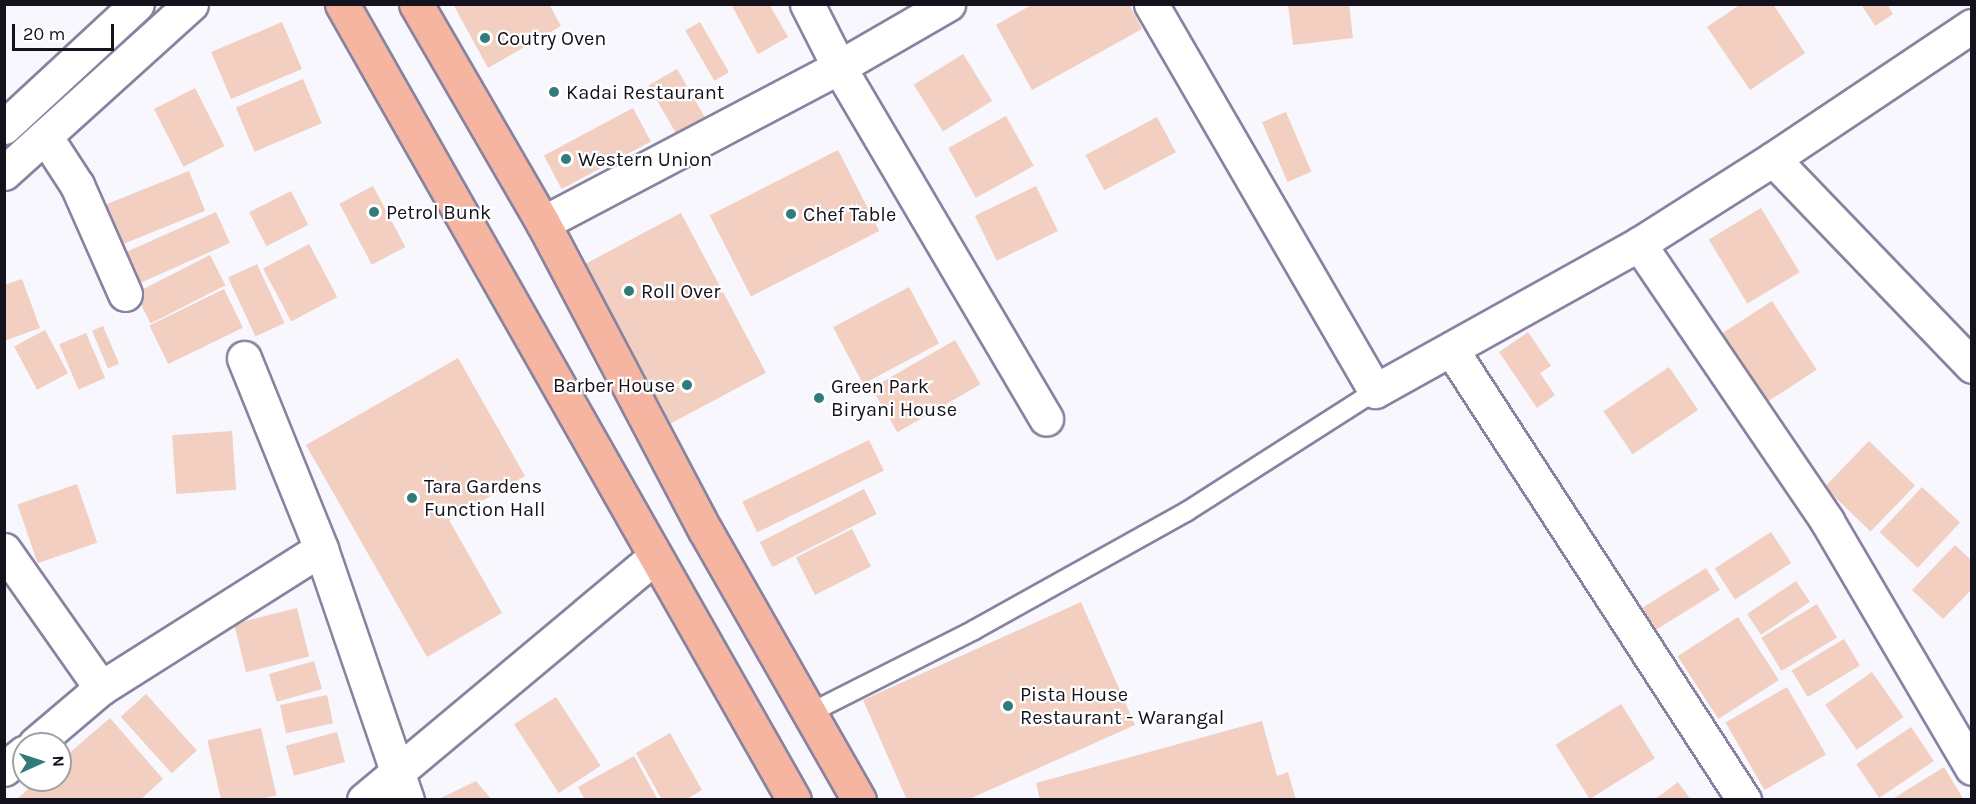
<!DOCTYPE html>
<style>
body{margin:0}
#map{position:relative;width:1976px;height:804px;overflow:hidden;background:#f7f7fd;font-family:Karla,sans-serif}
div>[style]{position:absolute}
.building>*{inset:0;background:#f2cfc0;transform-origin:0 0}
.roads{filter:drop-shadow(2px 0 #8783a0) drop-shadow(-2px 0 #8783a0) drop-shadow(0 2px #8783a0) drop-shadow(0 -2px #8783a0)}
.service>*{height:18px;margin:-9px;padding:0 9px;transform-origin:9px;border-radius:9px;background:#fff}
.minor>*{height:33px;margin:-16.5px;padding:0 16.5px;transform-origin:16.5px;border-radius:16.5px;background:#fff}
.tertiary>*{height:33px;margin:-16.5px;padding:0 16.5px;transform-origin:16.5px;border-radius:16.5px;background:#fff}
.primary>*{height:33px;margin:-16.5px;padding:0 16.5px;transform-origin:16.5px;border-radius:16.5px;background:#f6b5a1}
.dots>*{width:16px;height:16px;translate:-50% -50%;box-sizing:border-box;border:3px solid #fff;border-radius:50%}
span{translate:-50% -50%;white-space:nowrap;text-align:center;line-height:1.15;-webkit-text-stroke:4.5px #fff;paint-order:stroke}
.poi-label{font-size:20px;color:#14121d}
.left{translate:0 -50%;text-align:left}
.right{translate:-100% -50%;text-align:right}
.frame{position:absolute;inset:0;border:6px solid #14121d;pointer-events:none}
.north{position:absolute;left:12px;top:732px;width:60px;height:60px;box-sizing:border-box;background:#fff;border:2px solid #a1a0a5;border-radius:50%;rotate:87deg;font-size:16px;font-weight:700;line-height:24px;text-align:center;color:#14121d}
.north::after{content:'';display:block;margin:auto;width:21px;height:27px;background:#327b7b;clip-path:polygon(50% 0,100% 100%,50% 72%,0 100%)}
.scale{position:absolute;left:12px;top:24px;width:102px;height:27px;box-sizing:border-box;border:3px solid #14121d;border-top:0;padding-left:8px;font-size:18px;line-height:21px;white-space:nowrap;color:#14121d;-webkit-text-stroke:4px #fff;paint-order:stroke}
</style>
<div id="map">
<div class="building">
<div style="clip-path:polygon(453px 4px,549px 4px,561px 26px,488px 68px)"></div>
<div style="clip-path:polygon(731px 4px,769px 4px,788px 37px,758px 54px)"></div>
<div style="clip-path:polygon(1033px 4px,1129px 4px,1142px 29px,1032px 90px,996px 25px)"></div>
<div style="clip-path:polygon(1288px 4px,1349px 4px,1353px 38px,1293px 45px)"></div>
<div style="clip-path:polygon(1741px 4px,1773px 4px,1805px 53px,1750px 90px,1707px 27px)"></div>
<div style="clip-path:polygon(1861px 4px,1887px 4px,1893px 14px,1875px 26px)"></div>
<div style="left:282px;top:22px;width:51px;height:77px;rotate:67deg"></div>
<div style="left:700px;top:22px;width:58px;height:17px;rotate:60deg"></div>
<div style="left:963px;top:54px;width:55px;height:58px;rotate:58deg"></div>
<div style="left:677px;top:69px;width:58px;height:33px;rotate:60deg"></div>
<div style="left:303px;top:79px;width:48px;height:73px;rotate:67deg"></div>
<div style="left:195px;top:88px;width:65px;height:46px;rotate:63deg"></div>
<div style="left:633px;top:108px;width:38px;height:101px;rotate:62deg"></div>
<div style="left:1286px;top:112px;width:65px;height:26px;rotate:67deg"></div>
<div style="left:1006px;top:116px;width:57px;height:66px;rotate:61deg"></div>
<div style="left:1157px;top:117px;width:40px;height:81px;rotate:62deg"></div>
<div style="left:838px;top:150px;width:91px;height:144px;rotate:63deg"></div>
<div style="left:189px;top:171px;width:43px;height:95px;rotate:68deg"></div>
<div style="left:373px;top:186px;width:69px;height:38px;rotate:62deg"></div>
<div style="left:1036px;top:186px;width:50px;height:68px;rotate:64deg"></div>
<div style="left:291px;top:191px;width:38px;height:47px;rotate:63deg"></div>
<div style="left:1761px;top:208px;width:75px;height:61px;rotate:59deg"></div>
<div style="left:216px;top:212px;width:34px;height:105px;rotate:66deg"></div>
<div style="left:681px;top:213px;width:181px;height:108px;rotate:62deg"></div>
<div style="left:309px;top:244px;width:60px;height:52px;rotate:62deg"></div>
<div style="left:210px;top:255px;width:34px;height:84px;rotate:63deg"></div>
<div style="left:257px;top:264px;width:65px;height:32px;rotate:65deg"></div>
<div style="clip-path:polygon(22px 279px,40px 328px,4px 341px,4px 285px)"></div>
<div style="left:909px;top:287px;width:64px;height:86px;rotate:62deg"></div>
<div style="left:224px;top:289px;width:43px;height:83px;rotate:64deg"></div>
<div style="left:1772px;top:301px;width:82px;height:63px;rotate:57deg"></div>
<div style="left:103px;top:326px;width:41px;height:12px;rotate:67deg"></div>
<div style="left:45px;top:330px;width:49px;height:35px;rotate:62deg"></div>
<div style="clip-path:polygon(1528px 332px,1551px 366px,1540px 373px,1555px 395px,1537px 408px,1499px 352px)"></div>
<div style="left:86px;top:333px;width:49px;height:29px;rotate:67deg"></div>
<div style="left:955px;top:340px;width:51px;height:96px;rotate:60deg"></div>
<div style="clip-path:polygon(458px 358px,525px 476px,449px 520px,502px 613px,427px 657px,306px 445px)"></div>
<div style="left:1669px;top:367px;width:52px;height:79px;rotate:56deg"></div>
<div style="left:232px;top:431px;width:59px;height:60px;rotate:86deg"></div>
<div style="left:869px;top:440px;width:34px;height:141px;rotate:64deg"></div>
<div style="left:1869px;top:441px;width:64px;height:64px;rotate:44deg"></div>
<div style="left:77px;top:484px;width:62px;height:63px;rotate:71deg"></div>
<div style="left:1922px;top:487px;width:52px;height:62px;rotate:43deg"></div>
<div style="left:864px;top:489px;width:28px;height:117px;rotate:63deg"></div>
<div style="left:852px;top:529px;width:42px;height:63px;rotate:63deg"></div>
<div style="left:1771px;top:532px;width:37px;height:67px;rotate:57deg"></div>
<div style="clip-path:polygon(1955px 545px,1972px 561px,1972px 589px,1943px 619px,1912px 590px)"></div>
<div style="left:1706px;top:568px;width:26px;height:75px;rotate:58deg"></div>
<div style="left:1796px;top:581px;width:25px;height:59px;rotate:56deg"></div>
<div style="clip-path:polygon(1081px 602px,1135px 725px,967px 800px,907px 800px,863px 700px)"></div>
<div style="left:1817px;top:604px;width:39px;height:65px;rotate:59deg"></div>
<div style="left:297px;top:608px;width:50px;height:65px;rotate:76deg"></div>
<div style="left:1738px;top:617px;width:75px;height:72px;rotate:57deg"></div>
<div style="left:1844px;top:639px;width:31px;height:61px;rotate:59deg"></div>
<div style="left:314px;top:661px;width:29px;height:47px;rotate:74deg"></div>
<div style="left:1872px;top:672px;width:55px;height:57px;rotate:55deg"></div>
<div style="left:1787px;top:687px;width:78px;height:71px;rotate:60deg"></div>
<div style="left:146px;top:694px;width:76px;height:34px;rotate:48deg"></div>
<div style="left:327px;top:695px;width:29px;height:48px;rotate:78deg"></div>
<div style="left:556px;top:697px;width:82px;height:50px;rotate:57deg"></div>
<div style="left:1621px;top:704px;width:64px;height:77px;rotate:58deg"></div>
<div style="clip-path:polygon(110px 718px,163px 779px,140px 800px,16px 800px,38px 780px,60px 780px,60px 761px)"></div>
<div style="clip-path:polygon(1262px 721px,1277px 776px,1288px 772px,1296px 800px,1040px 800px,1036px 783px)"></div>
<div style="left:1911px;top:727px;width:41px;height:66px;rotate:56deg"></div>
<div style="left:261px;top:728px;width:69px;height:55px;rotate:77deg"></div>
<div style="left:337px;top:732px;width:31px;height:53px;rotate:75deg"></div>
<div style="clip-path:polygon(670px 733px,702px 790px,685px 800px,662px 800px,636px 753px)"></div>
<div style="clip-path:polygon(634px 756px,658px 800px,585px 800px,578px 787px)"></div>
<div style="clip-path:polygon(1944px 767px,1964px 800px,1891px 800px)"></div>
<div style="clip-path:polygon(476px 781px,492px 800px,437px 800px)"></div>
<div style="clip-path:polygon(1678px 782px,1691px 800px,1654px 800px)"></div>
</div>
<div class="roads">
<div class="service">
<div style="left:810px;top:713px;width:184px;rotate:-26.8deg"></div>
<div style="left:974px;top:630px;width:243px;rotate:-29.1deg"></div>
<div style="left:1186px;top:512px;width:224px;rotate:-32.6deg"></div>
</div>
<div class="minor">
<div style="left:807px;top:4px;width:71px;rotate:63.1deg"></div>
<div style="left:839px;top:67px;width:408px;rotate:59.5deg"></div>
<div style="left:1151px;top:4px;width:447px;rotate:59.9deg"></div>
<div style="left:1375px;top:391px;width:302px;rotate:-29.1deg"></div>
<div style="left:1639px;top:244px;width:159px;rotate:-32.4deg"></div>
<div style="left:1773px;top:159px;width:239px;rotate:-33.8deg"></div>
<div style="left:45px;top:136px;width:59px;rotate:56.9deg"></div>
<div style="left:77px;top:185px;width:119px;rotate:66.2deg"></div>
<div style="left:1773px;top:159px;width:287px;rotate:46.1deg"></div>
<div style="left:543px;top:223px;width:335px;rotate:-27.8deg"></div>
<div style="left:839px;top:67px;width:126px;rotate:-30deg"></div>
<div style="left:1639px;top:244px;width:335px;rotate:55.8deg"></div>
<div style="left:1827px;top:521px;width:286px;rotate:59.6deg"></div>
<div style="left:1451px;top:349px;width:538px;rotate:56.99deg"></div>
<div style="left:244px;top:358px;width:206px;rotate:68deg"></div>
<div style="left:321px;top:549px;width:265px;rotate:71.1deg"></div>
<div style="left:4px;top:550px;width:169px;rotate:54.9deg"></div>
<div style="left:35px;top:744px;width:87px;rotate:-40.3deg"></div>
<div style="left:101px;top:688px;width:260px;rotate:-32.3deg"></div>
<div style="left:4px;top:769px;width:26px;rotate:-39deg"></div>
<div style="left:364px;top:800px;width:379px;rotate:-39.9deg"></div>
</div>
<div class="tertiary">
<div style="left:4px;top:127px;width:181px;rotate:-42.8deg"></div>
<div style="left:4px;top:173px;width:252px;rotate:-42.1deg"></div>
</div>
<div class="primary">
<div style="left:342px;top:4px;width:915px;rotate:60.41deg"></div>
<div style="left:416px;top:4px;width:253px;rotate:59.9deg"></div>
<div style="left:543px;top:223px;width:347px;rotate:62.2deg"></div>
<div style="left:705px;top:530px;width:311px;rotate:60.3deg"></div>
</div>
</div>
<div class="dots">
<div style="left:485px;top:38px;background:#327b7b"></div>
<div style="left:554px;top:92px;background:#327b7b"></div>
<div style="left:566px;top:159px;background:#327b7b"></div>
<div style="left:374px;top:212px;background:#327b7b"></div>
<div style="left:791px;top:214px;background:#327b7b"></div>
<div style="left:629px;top:291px;background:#327b7b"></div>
<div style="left:687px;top:385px;background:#327b7b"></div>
<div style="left:819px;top:398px;background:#327b7b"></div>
<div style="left:412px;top:498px;background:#327b7b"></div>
<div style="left:1008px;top:706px;background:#327b7b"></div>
</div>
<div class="poi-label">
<span class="left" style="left:497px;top:38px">Coutry Oven</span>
<span class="left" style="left:566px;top:92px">Kadai Restaurant</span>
<span class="left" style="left:578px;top:159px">Western Union</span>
<span class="left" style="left:386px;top:212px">Petrol Bunk</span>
<span class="left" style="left:803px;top:214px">Chef Table</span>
<span class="left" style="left:641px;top:291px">Roll Over</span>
<span class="right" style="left:675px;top:385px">Barber House</span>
<span class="left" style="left:831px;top:398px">Green Park<br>Biryani House</span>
<span class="left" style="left:424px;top:498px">Tara Gardens<br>Function Hall</span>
<span class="left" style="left:1020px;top:706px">Pista House<br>Restaurant - Warangal</span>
</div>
<div class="frame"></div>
<div class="north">N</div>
<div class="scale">20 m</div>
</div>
